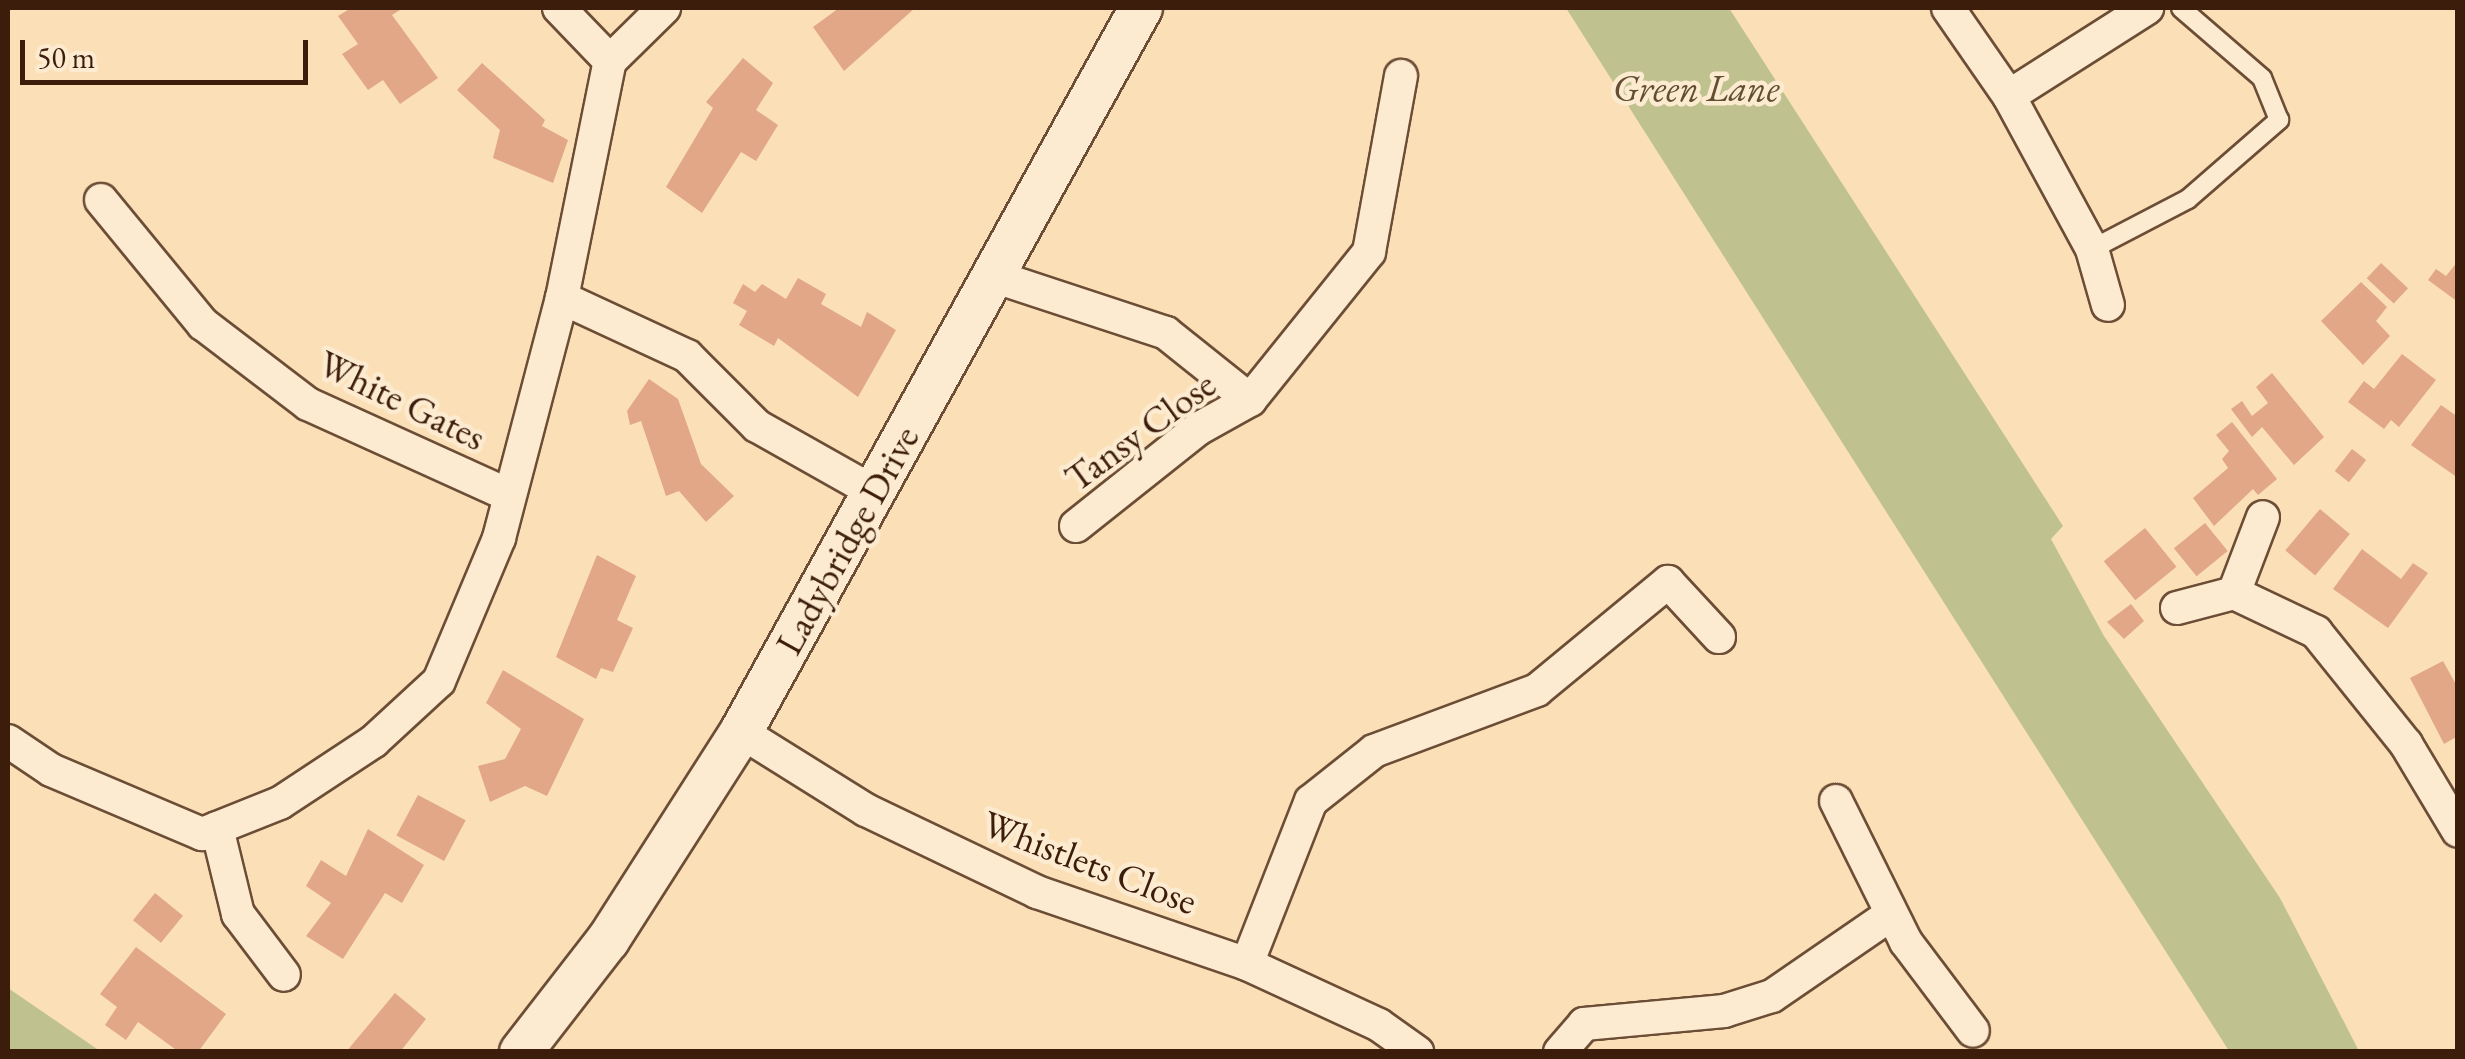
<!DOCTYPE html>
<style>
body{margin:0}
#map{position:relative;width:2465px;height:1059px;overflow:hidden;background:#fbe0b7;font-family:"EB Garamond",serif}
div>[style]{position:absolute}
.green>*{inset:0;background:#bfc28e}
.building>*{inset:0;background:#e1a787;transform-origin:0 0}
.roads{filter:drop-shadow(2px 0 #6c4d36) drop-shadow(-2px 0 #6c4d36) drop-shadow(0 2px #6c4d36) drop-shadow(0 -2px #6c4d36)}
.service>*{height:18px;margin:-9px;padding:0 9px;transform-origin:9px;border-radius:9px;background:#fcebd0}
.minor>*{height:32px;margin:-16px;padding:0 16px;transform-origin:16px;border-radius:16px;background:#fcebd0}
.tertiary>*{height:42px;margin:-21px;padding:0 21px;transform-origin:21px;border-radius:21px;background:#fcebd0}
span{translate:-50% -50%;white-space:nowrap;text-align:center;line-height:1.15;-webkit-text-stroke:9px #fcebd0;paint-order:stroke}
.park-label{font-size:38px;color:#634e32;font-style:italic}
.street-label{font-size:38px;color:#3c1c0b}
.frame{position:absolute;inset:0;border:10px solid #3c1c0b;pointer-events:none}
.scale{position:absolute;left:20px;top:40px;width:288px;height:45px;box-sizing:border-box;border:5px solid #3c1c0b;border-top:0;padding-left:12px;font-size:30px;line-height:35px;white-space:nowrap;color:#3c1c0b;-webkit-text-stroke:8px #fcebd0;paint-order:stroke}
</style>
<div id="map">
<div class="green">
<div style="clip-path:polygon(1566px 8px,1729px 8px,2063px 526px,2051px 539px,2104px 636px,2280px 898px,2359px 1051px,2229px 1051px)"></div>
<div style="clip-path:polygon(8px 988px,100px 1051px,8px 1051px)"></div>
</div>
<div class="building">
<div style="clip-path:polygon(351px 8px,403px 8px,392px 15px,438px 78px,400px 104px,383px 80px,368px 90px,342px 54px,358px 44px,338px 16px)"></div>
<div style="clip-path:polygon(839px 8px,915px 8px,844px 71px,813px 27px)"></div>
<div style="clip-path:polygon(743px 58px,773px 83px,756px 110px,778px 125px,756px 161px,741px 152px,702px 213px,666px 187px,713px 108px,706px 102px)"></div>
<div style="clip-path:polygon(482px 63px,545px 120px,542px 126px,568px 140px,553px 183px,493px 158px,500px 130px,457px 90px)"></div>
<div style="clip-path:polygon(2458px 261px,2458px 302px,2428px 280px,2436px 269px,2446px 276px)"></div>
<div style="left:2381px;top:263px;width:37px;height:21px;rotate:43deg"></div>
<div style="clip-path:polygon(798px 278px,826px 294px,821px 304px,861px 327px,867px 312px,896px 330px,858px 397px,778px 338px,774px 346px,739px 325px,747px 311px,733px 303px,743px 284px,755px 292px,762px 284px,786px 299px)"></div>
<div style="clip-path:polygon(2361px 282px,2387px 307px,2376px 321px,2390px 336px,2363px 365px,2321px 321px)"></div>
<div style="clip-path:polygon(2402px 354px,2436px 380px,2399px 427px,2391px 420px,2384px 429px,2348px 402px,2364px 381px,2374px 389px)"></div>
<div style="clip-path:polygon(2272px 373px,2324px 437px,2294px 465px,2262px 427px,2252px 437px,2231px 409px,2242px 401px,2252px 416px,2268px 403px,2256px 387px)"></div>
<div style="clip-path:polygon(649px 379px,678px 399px,701px 464px,734px 496px,706px 522px,679px 491px,666px 496px,641px 421px,630px 425px,627px 411px)"></div>
<div style="clip-path:polygon(2441px 405px,2458px 417px,2458px 478px,2411px 445px)"></div>
<div style="clip-path:polygon(2232px 422px,2277px 479px,2258px 495px,2253px 489px,2214px 526px,2193px 498px,2228px 468px,2222px 459px,2229px 451px,2216px 435px)"></div>
<div style="left:2352px;top:449px;width:18px;height:28px;rotate:38deg"></div>
<div style="left:2320px;top:509px;width:39px;height:54px;rotate:40deg"></div>
<div style="left:2205px;top:523px;width:36px;height:40px;rotate:51deg"></div>
<div style="left:2145px;top:528px;width:50px;height:53px;rotate:51deg"></div>
<div style="clip-path:polygon(2362px 549px,2401px 579px,2413px 563px,2428px 573px,2388px 628px,2333px 589px)"></div>
<div style="clip-path:polygon(597px 555px,636px 576px,617px 620px,633px 628px,613px 672px,601px 668px,596px 679px,556px 657px)"></div>
<div style="clip-path:polygon(2131px 604px,2144px 621px,2124px 639px,2107px 622px)"></div>
<div style="clip-path:polygon(2443px 661px,2458px 688px,2458px 736px,2444px 744px,2410px 678px)"></div>
<div style="clip-path:polygon(503px 670px,584px 719px,547px 796px,525px 786px,490px 802px,478px 766px,505px 759px,521px 729px,486px 703px)"></div>
<div style="left:418px;top:795px;width:54px;height:46px;rotate:28deg"></div>
<div style="clip-path:polygon(368px 829px,424px 865px,402px 903px,385px 893px,343px 959px,306px 936px,331px 903px,306px 886px,321px 860px,346px 876px)"></div>
<div style="left:155px;top:893px;width:36px;height:35px;rotate:39deg"></div>
<div style="clip-path:polygon(136px 947px,226px 1014px,198px 1052px,179px 1052px,138px 1022px,126px 1040px,105px 1025px,117px 1007px,100px 994px)"></div>
<div style="clip-path:polygon(395px 993px,426px 1019px,400px 1052px,346px 1052px)"></div>
</div>
<div class="roads">
<div class="service">
<div style="left:2092px;top:249px;width:108px;rotate:-27.5deg"></div>
<div style="left:2188px;top:199px;width:121px;rotate:-41deg"></div>
<div style="left:2279px;top:120px;width:45px;rotate:-112deg"></div>
<div style="left:2262px;top:78px;width:107px;rotate:-139.2deg"></div>
</div>
<div class="minor">
<div style="left:559px;top:8px;width:74px;rotate:46.1deg"></div>
<div style="left:610px;top:61px;width:76px;rotate:-44.5deg"></div>
<div style="left:1948px;top:8px;width:107px;rotate:55.3deg"></div>
<div style="left:2009px;top:96px;width:174px;rotate:61.5deg"></div>
<div style="left:2092px;top:249px;width:58px;rotate:74.1deg"></div>
<div style="left:2009px;top:96px;width:164px;rotate:-32.5deg"></div>
<div style="left:101px;top:200px;width:161px;rotate:50.6deg"></div>
<div style="left:203px;top:324px;width:132px;rotate:37.3deg"></div>
<div style="left:308px;top:404px;width:217px;rotate:24.4deg"></div>
<div style="left:993px;top:276px;width:182px;rotate:18.2deg"></div>
<div style="left:1166px;top:333px;width:107px;rotate:38.6deg"></div>
<div style="left:562px;top:298px;width:138px;rotate:24.9deg"></div>
<div style="left:687px;top:356px;width:99px;rotate:45deg"></div>
<div style="left:757px;top:426px;width:134px;rotate:29.4deg"></div>
<div style="left:1076px;top:526px;width:156px;rotate:-38.5deg"></div>
<div style="left:1198px;top:429px;width:60px;rotate:-29.1deg"></div>
<div style="left:1250px;top:400px;width:190px;rotate:-51.2deg"></div>
<div style="left:1369px;top:252px;width:179px;rotate:-79.7deg"></div>
<div style="left:2234px;top:593px;width:81px;rotate:-69.1deg"></div>
<div style="left:2177px;top:608px;width:59px;rotate:-14.7deg"></div>
<div style="left:2234px;top:593px;width:91px;rotate:25.4deg"></div>
<div style="left:2316px;top:632px;width:144px;rotate:51.2deg"></div>
<div style="left:2406px;top:744px;width:101px;rotate:59.1deg"></div>
<div style="left:741px;top:732px;width:147px;rotate:32deg"></div>
<div style="left:866px;top:810px;width:190px;rotate:25.6deg"></div>
<div style="left:1037px;top:892px;width:222px;rotate:18.9deg"></div>
<div style="left:1247px;top:964px;width:145px;rotate:24.8deg"></div>
<div style="left:1379px;top:1025px;width:47px;rotate:35.4deg"></div>
<div style="left:8px;top:741px;width:52px;rotate:34deg"></div>
<div style="left:51px;top:770px;width:164px;rotate:23deg"></div>
<div style="left:202px;top:834px;width:84px;rotate:-21.7deg"></div>
<div style="left:280px;top:803px;width:113px;rotate:-33.4deg"></div>
<div style="left:374px;top:741px;width:88px;rotate:-42.7deg"></div>
<div style="left:439px;top:681px;width:155px;rotate:-67.2deg"></div>
<div style="left:499px;top:538px;width:248px;rotate:-75.3deg"></div>
<div style="left:562px;top:298px;width:242px;rotate:-78.6deg"></div>
<div style="left:1836px;top:801px;width:157px;rotate:63.6deg"></div>
<div style="left:1906px;top:942px;width:111px;rotate:53deg"></div>
<div style="left:217px;top:828px;width:89px;rotate:76.3deg"></div>
<div style="left:238px;top:914px;width:76px;rotate:53deg"></div>
<div style="left:1247px;top:964px;width:175px;rotate:-68.6deg"></div>
<div style="left:1311px;top:801px;width:80px;rotate:-38.4deg"></div>
<div style="left:1374px;top:751px;width:174px;rotate:-20.5deg"></div>
<div style="left:1537px;top:690px;width:170px;rotate:-39.5deg"></div>
<div style="left:1668px;top:582px;width:75px;rotate:47.2deg"></div>
<div style="left:1560px;top:1052px;width:37px;rotate:-49deg"></div>
<div style="left:1584px;top:1024px;width:141px;rotate:-5.3deg"></div>
<div style="left:1724px;top:1011px;width:50px;rotate:-17.4deg"></div>
<div style="left:1772px;top:996px;width:143px;rotate:-34.5deg"></div>
</div>
<div class="tertiary">
<div style="left:521px;top:1052px;width:142px;rotate:-52.2deg"></div>
<div style="left:608px;top:940px;width:247px;rotate:-57.4deg"></div>
<div style="left:741px;top:732px;width:827px;rotate:-61.08deg"></div>
</div>
</div>
<div class="park-label">
<span style="left:1696px;top:88px">Green Lane</span>
</div>
<div class="street-label">
<span style="left:402px;top:400px;rotate:26deg">White Gates</span>
<span style="left:1140px;top:431px;rotate:-36deg">Tansy Close</span>
<span style="left:847px;top:540px;rotate:-61deg">Ladybridge Drive</span>
<span style="left:1090px;top:862px;rotate:21deg">Whistlets Close</span>
</div>
<div class="frame"></div>
<div class="scale">50 m</div>
</div>
